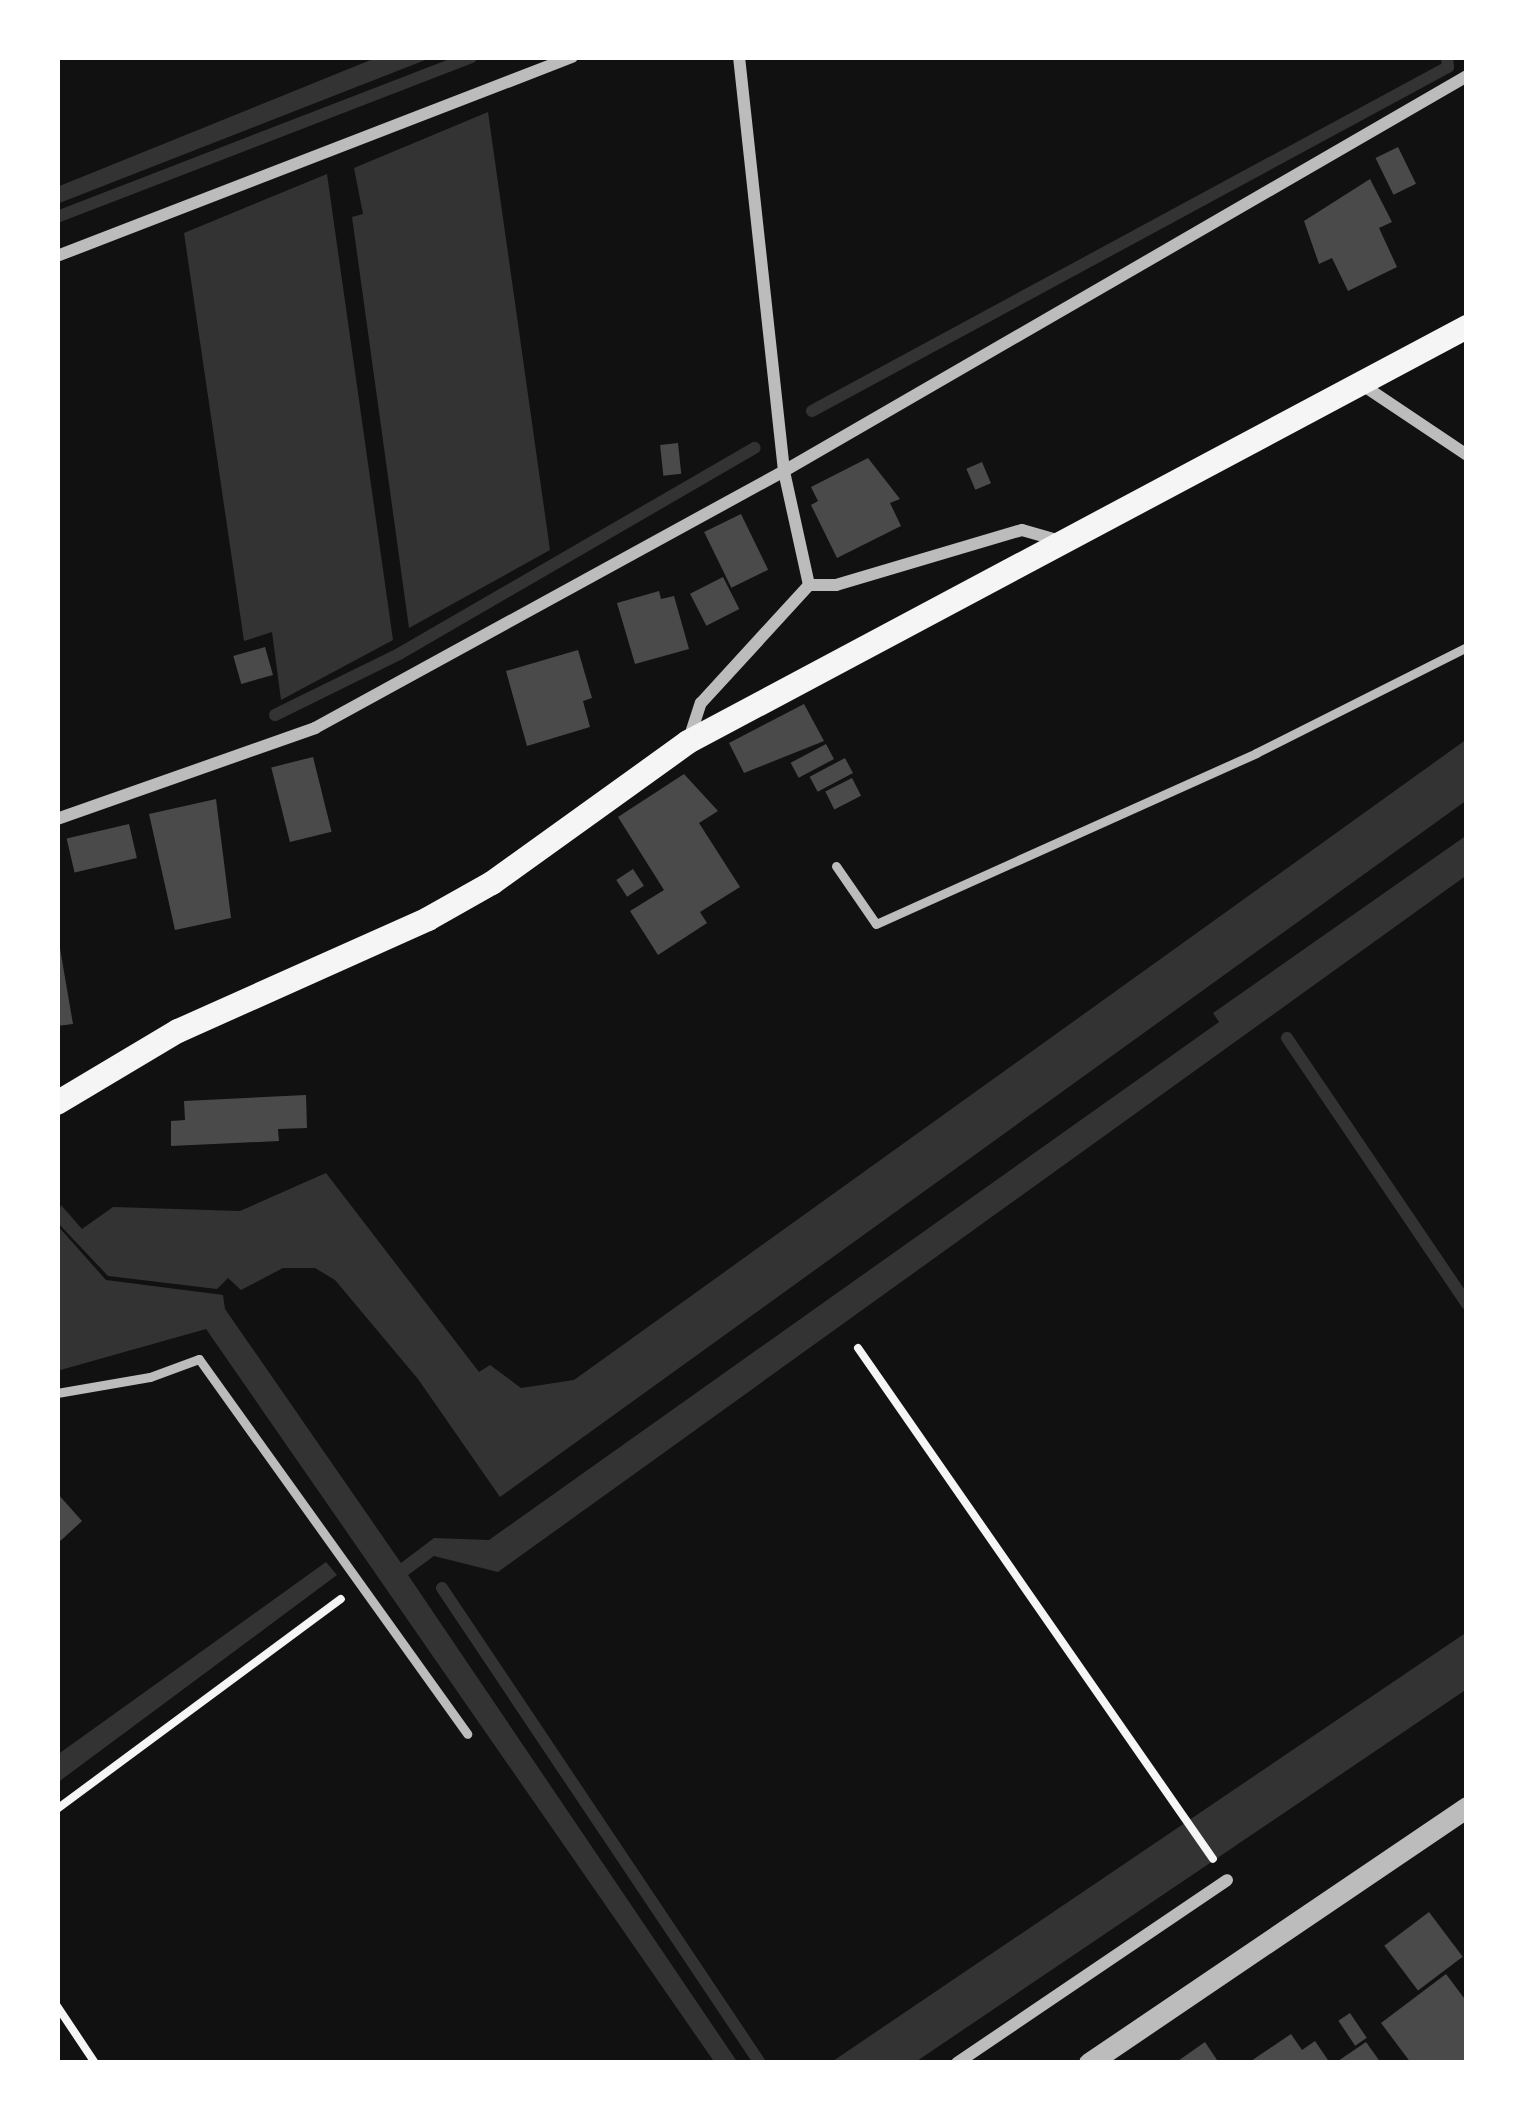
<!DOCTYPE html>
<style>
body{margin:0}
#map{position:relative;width:1524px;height:2120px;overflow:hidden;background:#111;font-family:Quicksand,sans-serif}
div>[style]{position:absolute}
.water>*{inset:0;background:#333}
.stream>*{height:12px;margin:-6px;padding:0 6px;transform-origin:6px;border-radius:6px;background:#333}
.building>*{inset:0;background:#4a4a4a;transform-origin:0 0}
.path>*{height:8px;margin:-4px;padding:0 4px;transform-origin:4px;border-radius:4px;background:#f5f5f5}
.service>*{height:9px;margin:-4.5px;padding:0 4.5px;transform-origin:4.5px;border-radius:4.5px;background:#bcbcbc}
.minor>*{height:12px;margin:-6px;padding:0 6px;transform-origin:6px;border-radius:6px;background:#bcbcbc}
.tertiary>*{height:21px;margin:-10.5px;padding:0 10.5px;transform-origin:10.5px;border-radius:10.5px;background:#bcbcbc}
.secondary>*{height:24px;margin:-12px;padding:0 12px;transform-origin:12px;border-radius:12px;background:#f5f5f5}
span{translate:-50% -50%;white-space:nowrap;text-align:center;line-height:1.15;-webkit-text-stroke:9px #fff;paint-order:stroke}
.frame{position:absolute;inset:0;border:60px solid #fff;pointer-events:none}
</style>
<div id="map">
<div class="water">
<div style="clip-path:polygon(378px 57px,433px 57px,57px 204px,57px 187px)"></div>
<div style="clip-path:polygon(488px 112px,550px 550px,409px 628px,352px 217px,363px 214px,354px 168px)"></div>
<div style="clip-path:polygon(327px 174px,393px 640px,281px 700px,272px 632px,244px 641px,184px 233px)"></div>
<div style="clip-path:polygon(1467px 739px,1467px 800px,500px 1497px,418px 1379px,335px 1280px,315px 1268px,283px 1268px,241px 1290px,228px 1278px,217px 1289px,108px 1276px,57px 1222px,61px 1205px,82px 1229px,113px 1207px,240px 1211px,326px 1173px,479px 1372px,490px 1365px,521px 1388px,574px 1380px)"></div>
<div style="clip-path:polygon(1467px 835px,1467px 875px,498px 1572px,434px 1556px,408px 1575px,738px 2063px,715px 2063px,206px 1329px,57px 1371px,57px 1225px,106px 1280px,223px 1295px,225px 1309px,401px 1563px,434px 1538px,489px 1540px,1219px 1022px,1213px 1013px)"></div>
<div style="clip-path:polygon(326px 1562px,337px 1575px,57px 1783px,57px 1755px)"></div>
<div style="clip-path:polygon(1467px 1632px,1467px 1689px,1210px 1863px,914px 2063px,830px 2063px)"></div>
</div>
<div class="stream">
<div style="left:57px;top:217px;width:444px;rotate:-21.1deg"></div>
<div style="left:812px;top:411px;width:723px;rotate:-28.41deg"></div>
<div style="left:1448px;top:67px;width:10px;rotate:-96deg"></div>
<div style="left:275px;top:715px;width:138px;rotate:-26.2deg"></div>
<div style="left:399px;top:654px;width:411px;rotate:-30.1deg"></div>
<div style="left:1287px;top:1038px;width:321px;rotate:55.9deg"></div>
<div style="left:442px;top:1588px;width:572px;rotate:56.2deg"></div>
</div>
<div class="building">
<div style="left:1398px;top:147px;width:41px;height:25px;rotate:64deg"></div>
<div style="clip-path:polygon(1370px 179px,1392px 222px,1379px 228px,1397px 267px,1348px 291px,1332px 258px,1319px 264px,1304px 221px)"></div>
<div style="left:678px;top:443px;width:31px;height:18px;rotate:84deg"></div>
<div style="clip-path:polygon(868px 458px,900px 499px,890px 503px,901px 526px,837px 558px,811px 505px,818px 501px,811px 487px)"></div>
<div style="left:982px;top:462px;width:23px;height:17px;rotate:67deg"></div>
<div style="left:741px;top:514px;width:62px;height:41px;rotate:64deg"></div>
<div style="left:723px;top:577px;width:36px;height:37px;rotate:63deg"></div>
<div style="clip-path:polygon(659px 591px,661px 599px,674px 596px,689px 649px,635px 664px,617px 603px)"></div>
<div style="left:265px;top:647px;width:29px;height:33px;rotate:74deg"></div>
<div style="clip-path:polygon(578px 650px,592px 698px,583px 701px,590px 727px,527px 746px,506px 671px)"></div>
<div style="clip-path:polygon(804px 704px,824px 741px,744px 773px,729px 743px)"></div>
<div style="left:826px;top:744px;width:17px;height:40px;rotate:62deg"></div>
<div style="left:313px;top:757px;width:77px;height:43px;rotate:76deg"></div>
<div style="left:845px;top:758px;width:17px;height:40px;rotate:62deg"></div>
<div style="clip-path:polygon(684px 774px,718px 811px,699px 823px,740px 887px,700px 912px,707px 923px,658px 955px,630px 911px,664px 890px,618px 817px)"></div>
<div style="left:852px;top:778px;width:20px;height:30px;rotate:63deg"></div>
<div style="clip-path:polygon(216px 799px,231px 918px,175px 930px,149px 814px)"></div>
<div style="left:129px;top:824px;width:35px;height:64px;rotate:77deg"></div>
<div style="left:633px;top:869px;width:20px;height:20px;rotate:57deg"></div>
<div style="clip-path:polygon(57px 931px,73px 1024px,57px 1026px)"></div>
<div style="clip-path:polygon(306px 1095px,307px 1128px,278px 1129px,279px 1141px,171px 1146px,171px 1121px,185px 1120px,184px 1101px)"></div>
<div style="clip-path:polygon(57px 1493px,82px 1521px,57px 1544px)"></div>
<div style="left:1429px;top:1912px;width:56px;height:56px;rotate:53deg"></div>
<div style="clip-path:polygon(1446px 1974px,1467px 2002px,1467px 2063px,1411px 2063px,1381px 2023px)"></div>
<div style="left:1350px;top:2013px;width:30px;height:14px;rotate:56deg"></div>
<div style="clip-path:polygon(1291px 2034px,1302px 2050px,1315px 2041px,1330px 2063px,1248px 2063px)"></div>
<div style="clip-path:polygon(1205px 2042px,1219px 2063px,1175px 2063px)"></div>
<div style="clip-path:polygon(1366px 2042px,1381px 2063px,1335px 2063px)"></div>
</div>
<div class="path">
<div style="left:858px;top:1348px;width:622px;rotate:55.21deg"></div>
<div style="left:57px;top:1809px;width:353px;rotate:-36.5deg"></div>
<div style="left:57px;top:2006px;width:69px;rotate:56.3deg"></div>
</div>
<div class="service">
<div style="left:836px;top:866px;width:70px;rotate:55.4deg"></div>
<div style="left:876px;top:924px;width:417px;rotate:-24.2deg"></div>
<div style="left:1256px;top:753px;width:236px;rotate:-26.7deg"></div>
<div style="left:57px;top:1393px;width:94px;rotate:-9.8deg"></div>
<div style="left:150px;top:1377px;width:52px;rotate:-20.2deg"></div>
<div style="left:199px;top:1359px;width:461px;rotate:54.4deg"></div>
</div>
<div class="minor">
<div style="left:57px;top:256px;width:552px;rotate:-21.13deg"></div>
<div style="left:1358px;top:382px;width:131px;rotate:33.8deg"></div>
<div style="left:809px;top:585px;width:27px"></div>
<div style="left:836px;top:585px;width:194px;rotate:-16.5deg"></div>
<div style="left:1022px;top:530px;width:40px;rotate:16deg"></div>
<div style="left:689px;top:739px;width:38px;rotate:-72deg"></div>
<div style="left:701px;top:703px;width:160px;rotate:-47.5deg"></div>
<div style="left:809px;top:585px;width:117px;rotate:-102.4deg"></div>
<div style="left:784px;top:471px;width:416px;rotate:-96.2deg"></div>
<div style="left:57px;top:819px;width:274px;rotate:-19.4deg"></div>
<div style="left:315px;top:728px;width:535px;rotate:-28.72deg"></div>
<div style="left:784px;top:471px;width:789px;rotate:-30.04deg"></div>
<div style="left:957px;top:2063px;width:326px;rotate:-34.1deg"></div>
</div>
<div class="tertiary">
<div style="left:1089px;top:2063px;width:457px;rotate:-34.1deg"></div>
</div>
<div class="secondary">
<div style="left:57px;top:1103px;width:141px;rotate:-30.8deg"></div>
<div style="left:178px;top:1031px;width:274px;rotate:-24.1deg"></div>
<div style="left:428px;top:919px;width:73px;rotate:-29.4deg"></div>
<div style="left:492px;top:883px;width:241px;rotate:-35.7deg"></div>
<div style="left:688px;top:742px;width:883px;rotate:-28.05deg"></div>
</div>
<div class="frame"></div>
</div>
